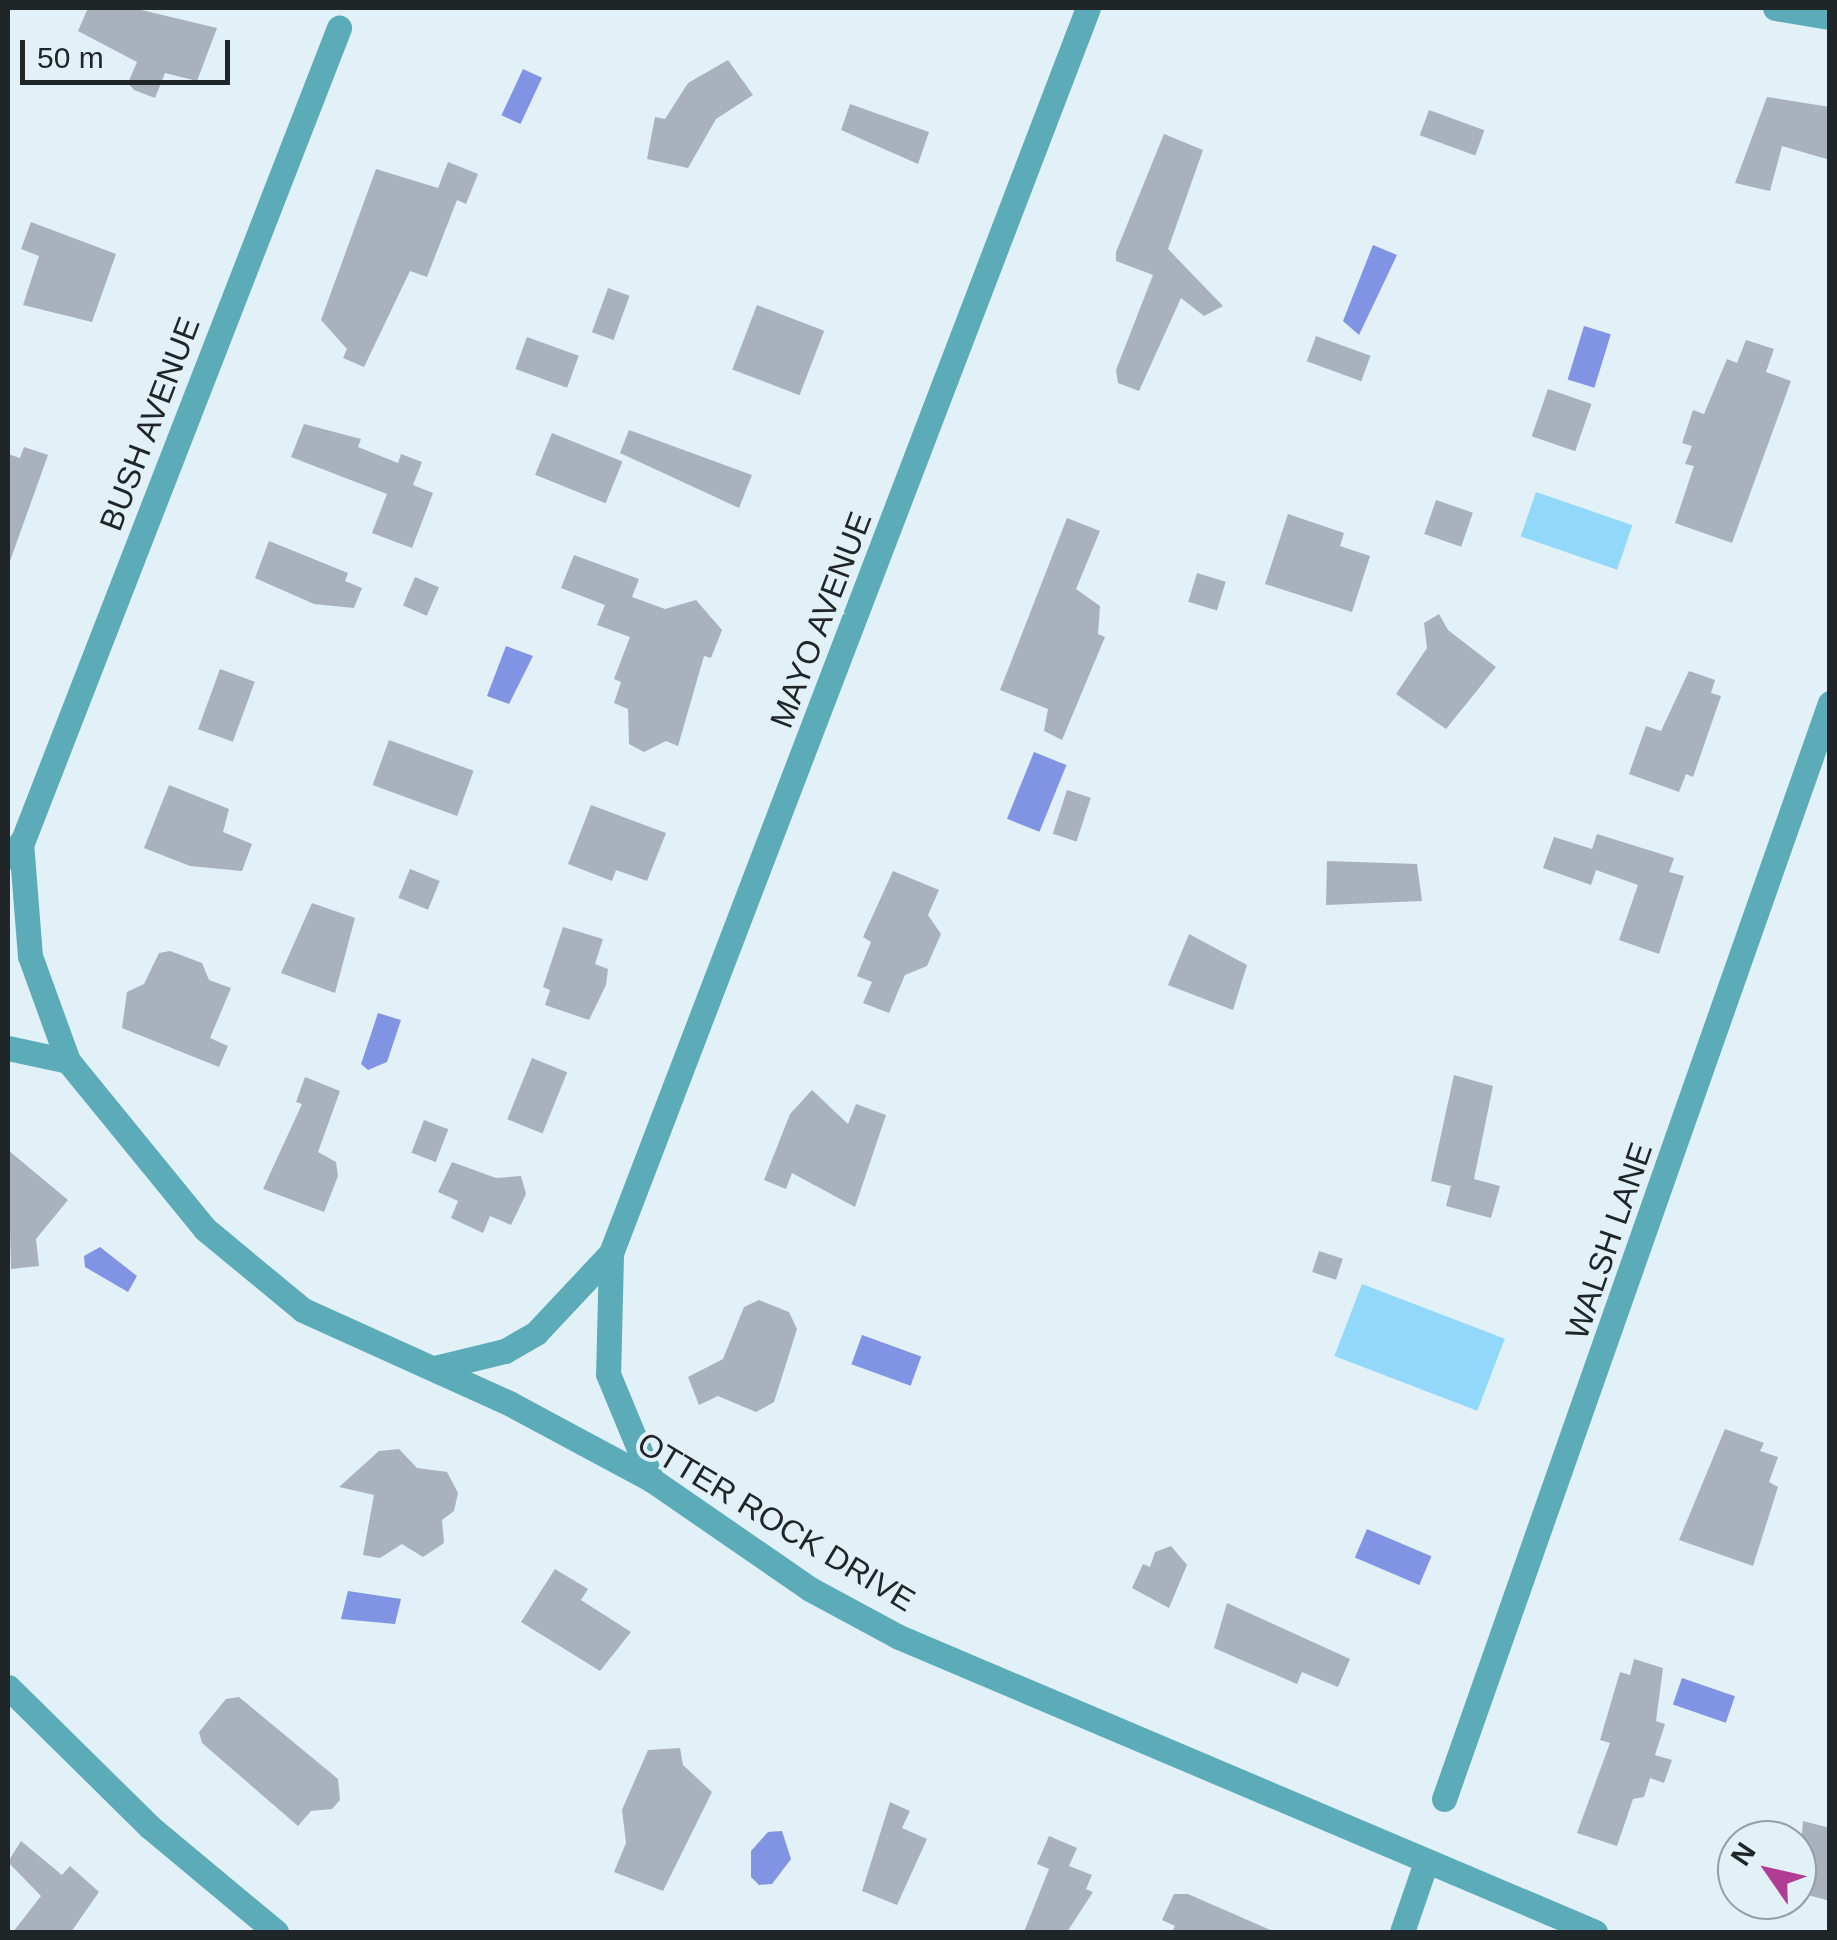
<!DOCTYPE html>
<style>
body{margin:0}
#map{position:relative;width:1837px;height:1940px;overflow:hidden;background:#e2f0f7;font-family:Helvetica,sans-serif}
div>[style]{position:absolute}
.green>*{inset:0;background:#92d8fa;transform-origin:0 0}
.water>*{inset:0;background:#8193e3;transform-origin:0 0}
.building>*{inset:0;background:#a9b2bc;transform-origin:0 0}
.minor>*{height:25px;margin:-12.5px;padding:0 12.5px;transform-origin:12.5px;border-radius:12.5px;background:#5bacb8}
span{translate:-50% -50%;white-space:nowrap;text-align:center;line-height:1.15;-webkit-text-stroke:8px #e2f0f7;paint-order:stroke}
.street-label{font-size:32px;color:#202528}
.frame{position:absolute;inset:0;border:10px solid #202528;pointer-events:none}
.north{position:absolute;left:1717px;top:1820px;width:100px;height:100px;box-sizing:border-box;background:#e2f0f7;border:2px solid #949fa4;border-radius:50%;rotate:304deg;font-size:28px;font-weight:700;line-height:40px;text-align:center;color:#202528}
.north::after{content:'';display:block;margin:auto;width:35px;height:45px;background:#b13c94;clip-path:polygon(50% 0,100% 100%,50% 72%,0 100%)}
.scale{position:absolute;left:20px;top:40px;width:210px;height:45px;box-sizing:border-box;border:5px solid #202528;border-top:0;padding-left:12px;font-size:30px;line-height:35px;white-space:nowrap;color:#202528;-webkit-text-stroke:8px #e2f0f7;paint-order:stroke}
</style>
<div id="map">
<div class="green">
<div style="left:1536px;top:492px;width:102px;height:47px;rotate:19deg"></div>
<div style="left:1362px;top:1284px;width:153px;height:77px;rotate:21deg"></div>
</div>
<div class="water">
<div style="left:523px;top:69px;width:21px;height:51px;rotate:25deg"></div>
<div style="clip-path:polygon(1373px 245px,1397px 255px,1359px 335px,1343px 321px)"></div>
<div style="left:1584px;top:326px;width:28px;height:56px;rotate:17deg"></div>
<div style="clip-path:polygon(506px 646px,533px 656px,509px 704px,487px 696px)"></div>
<div style="left:1034px;top:752px;width:35px;height:72px;rotate:22deg"></div>
<div style="clip-path:polygon(378px 1013px,401px 1020px,387px 1062px,368px 1070px,361px 1064px)"></div>
<div style="clip-path:polygon(100px 1247px,137px 1276px,128px 1292px,85px 1267px,84px 1256px)"></div>
<div style="left:862px;top:1335px;width:63px;height:31px;rotate:20deg"></div>
<div style="left:1367px;top:1529px;width:70px;height:31px;rotate:23deg"></div>
<div style="clip-path:polygon(348px 1591px,401px 1599px,395px 1624px,341px 1619px)"></div>
<div style="left:1682px;top:1678px;width:56px;height:28px;rotate:19deg"></div>
<div style="clip-path:polygon(782px 1831px,791px 1859px,772px 1884px,759px 1885px,751px 1877px,751px 1851px,768px 1832px)"></div>
</div>
<div class="building">
<div style="clip-path:polygon(88px 8px,133px 8px,217px 28px,197px 81px,165px 73px,155px 98px,134px 90px,128px 83px,137px 62px,78px 31px)"></div>
<div style="clip-path:polygon(728px 60px,753px 95px,716px 119px,688px 168px,647px 159px,655px 117px,665px 119px,688px 83px)"></div>
<div style="clip-path:polygon(1767px 97px,1830px 107px,1830px 160px,1782px 146px,1770px 191px,1735px 183px)"></div>
<div style="clip-path:polygon(850px 104px,929px 132px,918px 164px,841px 130px)"></div>
<div style="left:1429px;top:110px;width:59px;height:27px;rotate:20deg"></div>
<div style="clip-path:polygon(1164px 134px,1203px 150px,1168px 249px,1223px 306px,1204px 316px,1181px 298px,1139px 391px,1118px 383px,1116px 370px,1153px 275px,1116px 261px,1116px 252px)"></div>
<div style="clip-path:polygon(448px 162px,478px 174px,466px 204px,457px 200px,427px 277px,410px 271px,364px 367px,343px 358px,347px 349px,321px 320px,376px 169px,438px 188px)"></div>
<div style="clip-path:polygon(31px 222px,116px 254px,92px 322px,23px 305px,39px 256px,21px 249px)"></div>
<div style="left:608px;top:288px;width:23px;height:47px;rotate:20deg"></div>
<div style="left:757px;top:305px;width:72px;height:69px;rotate:21deg"></div>
<div style="left:1316px;top:336px;width:58px;height:27px;rotate:20deg"></div>
<div style="left:527px;top:337px;width:55px;height:34px;rotate:20deg"></div>
<div style="clip-path:polygon(1746px 340px,1774px 349px,1766px 372px,1791px 381px,1732px 543px,1675px 523px,1694px 466px,1685px 464px,1692px 446px,1682px 443px,1693px 410px,1704px 414px,1727px 359px,1737px 363px)"></div>
<div style="left:1548px;top:389px;width:46px;height:50px;rotate:19deg"></div>
<div style="clip-path:polygon(304px 424px,361px 439px,358px 447px,398px 463px,401px 454px,422px 462px,413px 485px,433px 493px,412px 548px,372px 533px,387px 494px,291px 457px)"></div>
<div style="clip-path:polygon(629px 430px,752px 475px,739px 508px,620px 453px)"></div>
<div style="left:552px;top:433px;width:76px;height:45px;rotate:22deg"></div>
<div style="clip-path:polygon(24px 447px,48px 455px,10px 561px,8px 454px,20px 458px)"></div>
<div style="left:1436px;top:500px;width:39px;height:36px;rotate:19deg"></div>
<div style="clip-path:polygon(1288px 514px,1344px 533px,1340px 546px,1370px 556px,1352px 612px,1265px 584px)"></div>
<div style="clip-path:polygon(1067px 518px,1100px 531px,1076px 589px,1100px 606px,1098px 634px,1105px 637px,1062px 740px,1044px 731px,1048px 709px,1000px 690px)"></div>
<div style="clip-path:polygon(269px 541px,348px 573px,345px 581px,362px 588px,354px 608px,314px 604px,255px 578px)"></div>
<div style="clip-path:polygon(574px 555px,639px 579px,632px 597px,665px 609px,696px 600px,722px 630px,711px 658px,704px 656px,678px 746px,666px 741px,644px 752px,629px 744px,628px 709px,614px 703px,621px 682px,614px 679px,630px 637px,597px 625px,605px 605px,561px 588px)"></div>
<div style="left:1197px;top:573px;width:30px;height:30px;rotate:17deg"></div>
<div style="left:415px;top:577px;width:26px;height:31px;rotate:23deg"></div>
<div style="clip-path:polygon(1439px 614px,1448px 630px,1496px 667px,1446px 729px,1396px 694px,1427px 648px,1424px 623px)"></div>
<div style="left:220px;top:669px;width:37px;height:64px;rotate:20deg"></div>
<div style="clip-path:polygon(1689px 671px,1715px 680px,1711px 693px,1721px 696px,1693px 777px,1686px 774px,1679px 792px,1629px 774px,1646px 726px,1661px 731px)"></div>
<div style="left:389px;top:740px;width:90px;height:48px;rotate:20deg"></div>
<div style="clip-path:polygon(169px 785px,229px 809px,223px 832px,252px 844px,242px 871px,190px 866px,144px 848px)"></div>
<div style="left:1067px;top:790px;width:25px;height:46px;rotate:18deg"></div>
<div style="clip-path:polygon(591px 805px,666px 833px,647px 881px,616px 870px,612px 881px,568px 864px)"></div>
<div style="clip-path:polygon(1597px 834px,1674px 858px,1669px 872px,1684px 876px,1659px 954px,1619px 940px,1638px 885px,1596px 870px,1591px 885px,1543px 868px,1554px 837px,1592px 849px)"></div>
<div style="clip-path:polygon(1327px 861px,1417px 864px,1422px 901px,1326px 905px)"></div>
<div style="left:410px;top:869px;width:32px;height:31px;rotate:22deg"></div>
<div style="clip-path:polygon(893px 871px,939px 890px,928px 915px,941px 934px,927px 966px,905px 975px,889px 1013px,863px 1003px,872px 982px,857px 976px,871px 942px,863px 937px)"></div>
<div style="clip-path:polygon(312px 903px,355px 918px,335px 993px,281px 973px)"></div>
<div style="clip-path:polygon(563px 927px,603px 939px,595px 964px,608px 969px,606px 985px,589px 1020px,545px 1005px,550px 990px,543px 987px)"></div>
<div style="clip-path:polygon(1189px 934px,1247px 965px,1233px 1010px,1168px 985px)"></div>
<div style="clip-path:polygon(170px 951px,202px 963px,209px 980px,231px 988px,210px 1038px,228px 1046px,219px 1067px,122px 1028px,127px 992px,144px 984px,159px 953px)"></div>
<div style="left:532px;top:1058px;width:38px;height:66px;rotate:22deg"></div>
<div style="clip-path:polygon(1454px 1075px,1493px 1086px,1474px 1179px,1500px 1186px,1491px 1218px,1446px 1206px,1451px 1186px,1431px 1181px)"></div>
<div style="clip-path:polygon(305px 1077px,340px 1091px,318px 1152px,336px 1162px,338px 1176px,324px 1212px,263px 1189px,302px 1104px,296px 1102px)"></div>
<div style="clip-path:polygon(812px 1090px,848px 1124px,856px 1104px,886px 1115px,855px 1207px,792px 1173px,786px 1189px,764px 1180px,790px 1114px)"></div>
<div style="left:424px;top:1120px;width:26px;height:35px;rotate:21deg"></div>
<div style="clip-path:polygon(8px 1150px,68px 1200px,36px 1239px,39px 1266px,11px 1269px)"></div>
<div style="clip-path:polygon(452px 1162px,496px 1178px,521px 1176px,526px 1194px,511px 1225px,490px 1216px,483px 1233px,451px 1218px,458px 1201px,438px 1192px)"></div>
<div style="left:1319px;top:1251px;width:25px;height:22px;rotate:18deg"></div>
<div style="clip-path:polygon(759px 1300px,789px 1312px,797px 1329px,774px 1402px,756px 1412px,718px 1396px,699px 1405px,688px 1377px,723px 1359px,744px 1307px)"></div>
<div style="clip-path:polygon(1725px 1429px,1764px 1443px,1760px 1451px,1778px 1457px,1769px 1482px,1778px 1487px,1753px 1566px,1679px 1540px)"></div>
<div style="clip-path:polygon(399px 1449px,417px 1468px,447px 1472px,458px 1493px,454px 1511px,442px 1520px,444px 1543px,423px 1557px,402px 1544px,380px 1558px,363px 1555px,374px 1495px,339px 1487px,379px 1451px)"></div>
<div style="clip-path:polygon(1171px 1546px,1187px 1565px,1169px 1608px,1132px 1588px,1143px 1564px,1150px 1567px,1155px 1552px)"></div>
<div style="clip-path:polygon(555px 1569px,588px 1589px,581px 1600px,631px 1632px,600px 1671px,521px 1622px)"></div>
<div style="clip-path:polygon(1227px 1603px,1350px 1659px,1338px 1687px,1302px 1672px,1297px 1684px,1214px 1648px)"></div>
<div style="clip-path:polygon(1634px 1659px,1663px 1668px,1656px 1721px,1665px 1724px,1655px 1755px,1672px 1760px,1664px 1783px,1650px 1778px,1644px 1797px,1633px 1799px,1617px 1846px,1577px 1833px,1610px 1743px,1600px 1740px,1620px 1672px,1630px 1675px)"></div>
<div style="clip-path:polygon(239px 1697px,338px 1779px,340px 1800px,332px 1809px,311px 1811px,298px 1826px,202px 1743px,199px 1732px,226px 1699px)"></div>
<div style="clip-path:polygon(680px 1748px,683px 1765px,712px 1792px,663px 1891px,614px 1872px,626px 1843px,622px 1810px,648px 1750px)"></div>
<div style="clip-path:polygon(890px 1802px,910px 1811px,902px 1828px,927px 1839px,897px 1905px,862px 1891px)"></div>
<div style="clip-path:polygon(1803px 1821px,1830px 1828px,1830px 1901px,1797px 1892px)"></div>
<div style="clip-path:polygon(1049px 1836px,1077px 1848px,1069px 1866px,1092px 1875px,1086px 1889px,1093px 1892px,1067px 1932px,1024px 1932px,1049px 1869px,1037px 1864px)"></div>
<div style="clip-path:polygon(21px 1841px,62px 1875px,70px 1866px,99px 1892px,71px 1932px,13px 1932px,41px 1896px,8px 1862px)"></div>
<div style="clip-path:polygon(1174px 1894px,1188px 1894px,1275px 1932px,1172px 1932px,1175px 1926px,1162px 1920px)"></div>
</div>
<div class="minor">
<div style="left:1775px;top:8px;width:56px;rotate:9.3deg"></div>
<div style="left:21px;top:842px;width:114px;rotate:85.5deg"></div>
<div style="left:30px;top:956px;width:112px;rotate:70.1deg"></div>
<div style="left:68px;top:1061px;width:217px;rotate:50.8deg"></div>
<div style="left:205px;top:1229px;width:127px;rotate:39.6deg"></div>
<div style="left:303px;top:1310px;width:226px;rotate:24.3deg"></div>
<div style="left:509px;top:1403px;width:162px;rotate:28.3deg"></div>
<div style="left:652px;top:1480px;width:192px;rotate:34.6deg"></div>
<div style="left:810px;top:1589px;width:101px;rotate:28.3deg"></div>
<div style="left:899px;top:1637px;width:756px;rotate:22.97deg"></div>
<div style="left:16px;top:858px;width:891px;rotate:-68.74deg"></div>
<div style="left:8px;top:1048px;width:61px;rotate:12.2deg"></div>
<div style="left:611px;top:1255px;width:119px;rotate:91.4deg"></div>
<div style="left:608px;top:1374px;width:115px;rotate:67.5deg"></div>
<div style="left:435px;top:1368px;width:72px;rotate:-13.7deg"></div>
<div style="left:505px;top:1351px;width:36px;rotate:-30deg"></div>
<div style="left:536px;top:1333px;width:110px;rotate:-46.8deg"></div>
<div style="left:611px;top:1253px;width:1333px;rotate:-69.04deg"></div>
<div style="left:8px;top:1687px;width:199px;rotate:44.6deg"></div>
<div style="left:150px;top:1827px;width:164px;rotate:39.8deg"></div>
<div style="left:1444px;top:1799px;width:1162px;rotate:-70.6deg"></div>
<div style="left:1402px;top:1932px;width:74px;rotate:-71.1deg"></div>
</div>
<div class="street-label">
<span style="left:150px;top:424px;rotate:-69deg">BUSH AVENUE</span>
<span style="left:821px;top:620px;rotate:-69deg">MAYO AVENUE</span>
<span style="left:1609px;top:1241px;rotate:-71deg">WALSH LANE</span>
<span style="left:776px;top:1522px;rotate:31deg">OTTER ROCK DRIVE</span>
</div>
<div class="frame"></div>
<div class="north">N</div>
<div class="scale">50 m</div>
</div>
